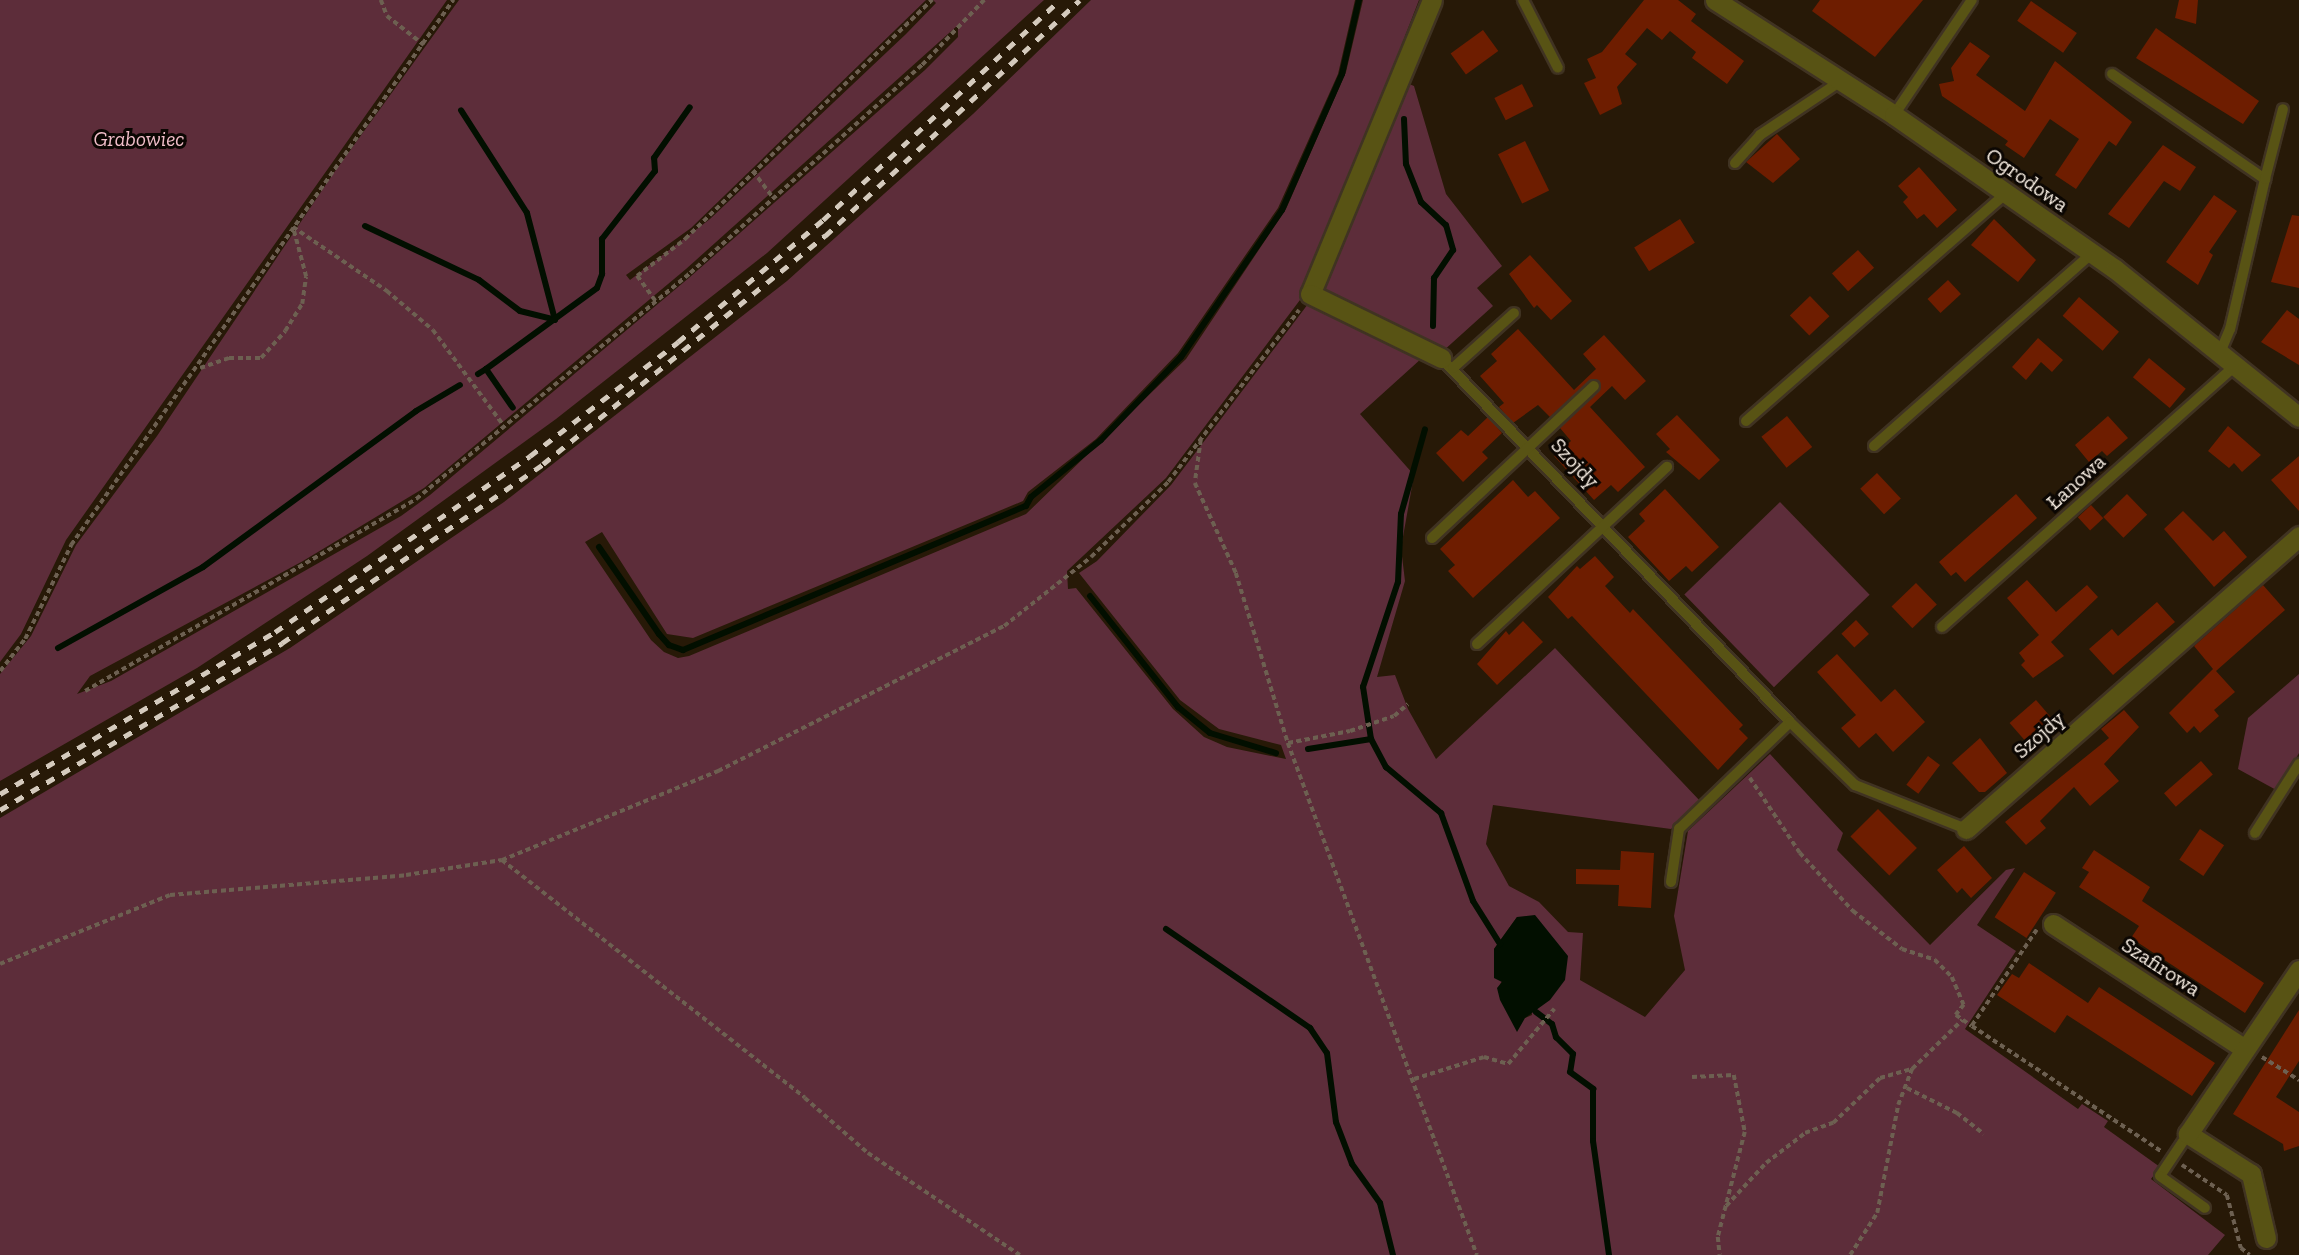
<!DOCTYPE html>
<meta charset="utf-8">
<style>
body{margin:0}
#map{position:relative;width:2299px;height:1255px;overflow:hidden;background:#271907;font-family:"Zilla Slab",serif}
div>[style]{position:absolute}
.green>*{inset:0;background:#5d2d3a;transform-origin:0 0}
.water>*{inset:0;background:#020f00}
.stream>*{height:6px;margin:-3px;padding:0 3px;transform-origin:3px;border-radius:3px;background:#020f00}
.building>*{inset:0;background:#6e1d00;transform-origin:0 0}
.path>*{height:3.5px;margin-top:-1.75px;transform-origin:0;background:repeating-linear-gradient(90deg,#6d6051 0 5px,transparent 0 8.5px)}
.roads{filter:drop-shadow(2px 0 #403322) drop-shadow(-2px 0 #403322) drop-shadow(0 2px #403322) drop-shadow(0 -2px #403322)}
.lane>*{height:10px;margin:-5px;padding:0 5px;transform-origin:5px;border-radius:5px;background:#585314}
.street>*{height:19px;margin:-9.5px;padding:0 9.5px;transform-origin:9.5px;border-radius:9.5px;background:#585314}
.rail>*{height:5px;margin-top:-2.5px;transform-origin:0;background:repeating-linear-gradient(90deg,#d4cabd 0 9px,transparent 0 18px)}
span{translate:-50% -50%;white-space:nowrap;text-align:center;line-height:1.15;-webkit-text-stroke:6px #0b0602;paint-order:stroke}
.park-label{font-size:21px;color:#f0bdc8;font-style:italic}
.street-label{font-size:21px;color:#f9efe4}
</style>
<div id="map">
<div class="green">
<div style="clip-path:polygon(0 0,447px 0,66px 540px,21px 634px,0 662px)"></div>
<div style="clip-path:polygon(evenodd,459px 0,926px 0,691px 228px,626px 275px,630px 280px,710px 219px,906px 34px,936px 3px,933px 0,1044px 0,767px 253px,556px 419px,367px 556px,197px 668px,0 781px,0 674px,31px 636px,76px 545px,157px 436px,333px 174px,459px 0,958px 25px,958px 37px,925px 70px,690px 277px,430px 495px,401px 516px,111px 681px,77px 694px,90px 676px,303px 561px,424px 488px,686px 269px,958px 25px)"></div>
<div style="clip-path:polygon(evenodd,1091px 0,1355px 0,1338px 74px,1278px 208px,1178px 353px,1096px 439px,1028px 492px,1023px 501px,693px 638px,667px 634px,602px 532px,585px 542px,651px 640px,664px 652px,678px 658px,689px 656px,1026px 514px,1186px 359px,1286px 209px,1346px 72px,1363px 0,1419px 0,1306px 292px,1166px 478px,1067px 571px,1068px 589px,1076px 588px,1173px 709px,1204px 737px,1227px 747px,1286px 759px,1281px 745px,1219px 729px,1180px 700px,1079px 573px,1097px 561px,1171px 485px,1311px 300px,1422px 358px,1360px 414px,1414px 475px,1401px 548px,1405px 581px,1377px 677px,1395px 675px,1408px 709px,1436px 759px,1555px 648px,1701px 802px,1671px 829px,1493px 805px,1486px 844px,1509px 886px,1539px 902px,1568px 932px,1583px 933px,1580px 980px,1645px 1017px,1685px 970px,1674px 916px,1688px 831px,1770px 754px,1843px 833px,1837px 850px,1930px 945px,2006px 870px,2015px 868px,1977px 925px,2016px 951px,1965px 1029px,2078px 1109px,2082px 1104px,2108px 1121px,2104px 1127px,2160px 1167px,2151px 1179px,2225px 1235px,2208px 1255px,0 1255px,0 818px,290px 648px,504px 502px,787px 281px,973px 114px,1091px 0,1517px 917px,1532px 1015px,1525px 1018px,1498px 988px,1502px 981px,1494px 949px,1517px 917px)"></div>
<div style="clip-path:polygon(1402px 81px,1414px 86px,1446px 194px,1502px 266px,1477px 288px,1493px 306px,1442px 352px,1315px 294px)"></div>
<div style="left:1780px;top:502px;width:129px;height:133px;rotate:46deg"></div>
<div style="clip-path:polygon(2299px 674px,2299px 753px,2278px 791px,2238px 769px,2248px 718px)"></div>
</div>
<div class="water">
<div style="clip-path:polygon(1535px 915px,1568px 956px,1565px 980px,1550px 1000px,1525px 1018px,1517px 1032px,1500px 1000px,1497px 988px,1502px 982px,1494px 978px,1494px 949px,1517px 917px)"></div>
</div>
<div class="stream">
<div style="left:1404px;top:119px;width:45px;rotate:87.5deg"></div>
<div style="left:1406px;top:164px;width:41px;rotate:68.5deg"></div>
<div style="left:1421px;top:202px;width:34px;rotate:43deg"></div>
<div style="left:1446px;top:225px;width:26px;rotate:74deg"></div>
<div style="left:1453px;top:250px;width:34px;rotate:124deg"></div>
<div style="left:1434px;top:278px;width:48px;rotate:91.2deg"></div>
<div style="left:365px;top:226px;width:126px;rotate:25.3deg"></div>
<div style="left:479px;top:280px;width:51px;rotate:37.1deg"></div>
<div style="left:520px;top:311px;width:36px;rotate:14deg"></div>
<div style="left:555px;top:320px;width:111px;rotate:-104.7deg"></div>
<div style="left:527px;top:213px;width:122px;rotate:-122.7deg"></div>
<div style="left:486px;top:369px;width:137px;rotate:-36.1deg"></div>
<div style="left:597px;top:288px;width:15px;rotate:-70deg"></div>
<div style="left:602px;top:274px;width:35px;rotate:-90deg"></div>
<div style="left:602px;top:239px;width:86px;rotate:-52.1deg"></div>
<div style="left:655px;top:171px;width:13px;rotate:-94deg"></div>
<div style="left:654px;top:158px;width:62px;rotate:-54.8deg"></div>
<div style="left:478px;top:374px;width:9px;rotate:-32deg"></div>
<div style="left:486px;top:369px;width:47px;rotate:55.3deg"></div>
<div style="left:599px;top:547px;width:106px;rotate:55.4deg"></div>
<div style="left:659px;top:634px;width:15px;rotate:48deg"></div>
<div style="left:669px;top:645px;width:15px;rotate:20deg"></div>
<div style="left:683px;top:650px;width:372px;rotate:-22.8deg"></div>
<div style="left:1026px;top:506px;width:10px;rotate:-61deg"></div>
<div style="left:1031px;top:497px;width:90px;rotate:-39.2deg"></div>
<div style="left:1101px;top:440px;width:115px;rotate:-46.1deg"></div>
<div style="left:1181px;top:357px;width:178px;rotate:-55.5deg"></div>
<div style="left:1282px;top:210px;width:149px;rotate:-66.2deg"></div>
<div style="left:1342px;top:74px;width:76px;rotate:-77.1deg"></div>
<div style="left:1090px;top:596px;width:142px;rotate:51.6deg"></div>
<div style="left:1178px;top:707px;width:41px;rotate:39.1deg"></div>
<div style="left:1210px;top:733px;width:69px;rotate:16.9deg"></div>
<div style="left:58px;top:648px;width:166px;rotate:-29.2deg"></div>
<div style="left:203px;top:567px;width:264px;rotate:-36.2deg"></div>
<div style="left:416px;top:411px;width:51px;rotate:-30.6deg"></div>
<div style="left:1371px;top:739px;width:53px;rotate:-98.7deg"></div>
<div style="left:1363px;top:687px;width:111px;rotate:-71.6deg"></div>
<div style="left:1398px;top:582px;width:68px;rotate:-87.5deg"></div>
<div style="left:1401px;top:514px;width:88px;rotate:-74.2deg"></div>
<div style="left:1308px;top:749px;width:64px;rotate:-9deg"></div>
<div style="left:1371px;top:739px;width:32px;rotate:62deg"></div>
<div style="left:1386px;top:767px;width:72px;rotate:39.9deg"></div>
<div style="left:1441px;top:813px;width:94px;rotate:70deg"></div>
<div style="left:1473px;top:901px;width:51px;rotate:57.9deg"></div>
<div style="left:1166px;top:929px;width:175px;rotate:34.5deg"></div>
<div style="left:1310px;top:1028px;width:30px;rotate:56deg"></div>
<div style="left:1327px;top:1053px;width:70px;rotate:82.6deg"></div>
<div style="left:1336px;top:1122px;width:45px;rotate:69.1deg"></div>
<div style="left:1352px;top:1164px;width:48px;rotate:54.3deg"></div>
<div style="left:1380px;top:1203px;width:54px;rotate:76deg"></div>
<div style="left:1536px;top:1012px;width:20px;rotate:37deg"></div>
<div style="left:1552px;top:1024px;width:14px;rotate:73deg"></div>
<div style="left:1556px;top:1037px;width:24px;rotate:45deg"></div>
<div style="left:1573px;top:1054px;width:18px;rotate:99deg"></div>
<div style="left:1570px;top:1072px;width:29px;rotate:36deg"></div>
<div style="left:1593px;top:1089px;width:52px;rotate:90deg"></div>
<div style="left:1593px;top:1141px;width:115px;rotate:82deg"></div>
</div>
<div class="building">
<div style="clip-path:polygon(1644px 0,1678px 0,1696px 14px,1691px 21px,1744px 61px,1727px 84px,1692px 58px,1696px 52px,1670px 31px,1662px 40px,1647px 28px,1625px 54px,1637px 64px,1617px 87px,1622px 104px,1600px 115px,1584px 83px,1596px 78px,1587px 59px,1602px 52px)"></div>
<div style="clip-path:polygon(1820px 0,1923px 0,1875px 57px,1812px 11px)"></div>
<div style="clip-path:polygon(2179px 0,2198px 0,2196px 24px,2175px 18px)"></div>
<div style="left:2031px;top:1px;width:56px;height:24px;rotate:35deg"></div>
<div style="clip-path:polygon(2156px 28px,2259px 101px,2243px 124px,2136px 58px)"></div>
<div style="left:1483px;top:30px;width:26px;height:40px;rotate:54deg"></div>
<div style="clip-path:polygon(1970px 42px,1990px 56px,1976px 75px,2025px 111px,2055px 61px,2132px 122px,2116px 146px,2109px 141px,2076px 189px,2055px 175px,2079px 139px,2050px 119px,2024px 158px,2005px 145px,2008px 141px,1942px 96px,1939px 84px,1954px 81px,1951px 68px)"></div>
<div style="left:1522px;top:84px;width:25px;height:31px;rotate:63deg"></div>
<div style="clip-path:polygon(1777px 134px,1800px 159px,1773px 183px,1746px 162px)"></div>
<div style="left:1525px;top:141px;width:55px;height:30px;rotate:64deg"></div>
<div style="clip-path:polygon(2163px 145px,2196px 167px,2180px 191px,2164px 181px,2129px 228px,2108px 214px)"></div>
<div style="clip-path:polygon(1919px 167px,1957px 210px,1937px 228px,1924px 214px,1917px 219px,1903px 202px,1908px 197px,1898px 186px)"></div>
<div style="clip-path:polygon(2214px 195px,2237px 211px,2209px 252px,2213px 255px,2198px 285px,2166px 262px)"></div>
<div style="clip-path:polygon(2292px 215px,2299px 216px,2299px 288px,2271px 282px)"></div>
<div style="left:1680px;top:219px;width:28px;height:54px;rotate:58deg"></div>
<div style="clip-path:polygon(1994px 219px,2036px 260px,2018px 282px,1971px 245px)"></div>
<div style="left:1858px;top:250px;width:24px;height:35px;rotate:48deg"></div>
<div style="clip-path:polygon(1530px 255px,1572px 301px,1551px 320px,1537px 305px,1534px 308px,1509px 274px)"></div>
<div style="left:1948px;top:280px;width:19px;height:28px;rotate:47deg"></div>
<div style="left:1810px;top:296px;width:28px;height:28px;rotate:46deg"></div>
<div style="left:2079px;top:297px;width:53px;height:25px;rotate:41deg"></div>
<div style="clip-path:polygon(2287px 310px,2299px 319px,2299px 365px,2261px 342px)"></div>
<div style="clip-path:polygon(1518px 329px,1574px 390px,1596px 369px,1583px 354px,1604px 335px,1646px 381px,1625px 400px,1612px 386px,1590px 407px,1645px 467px,1618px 492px,1611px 485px,1594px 500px,1554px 456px,1571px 441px,1560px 428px,1599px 391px,1599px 380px,1589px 381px,1550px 417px,1538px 405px,1513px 423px,1499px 407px,1504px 403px,1480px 376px,1497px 361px,1491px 354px)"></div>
<div style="clip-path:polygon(2038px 338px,2063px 360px,2052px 372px,2041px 362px,2026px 380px,2012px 367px)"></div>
<div style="left:2149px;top:358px;width:48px;height:25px;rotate:40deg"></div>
<div style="clip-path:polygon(1677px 415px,1720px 460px,1699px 480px,1666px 452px,1670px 449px,1656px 434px)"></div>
<div style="left:1787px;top:416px;width:40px;height:33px;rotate:51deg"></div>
<div style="clip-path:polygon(2108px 416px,2128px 438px,2107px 456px,2102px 451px,2089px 462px,2075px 445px)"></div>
<div style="clip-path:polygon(1488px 417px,1502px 433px,1482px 452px,1488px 458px,1463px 482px,1436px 453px,1461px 430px,1468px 436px)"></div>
<div style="clip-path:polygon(2228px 426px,2261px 455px,2242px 472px,2234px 463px,2229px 468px,2208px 451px)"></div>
<div style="clip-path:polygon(2299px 456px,2299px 511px,2271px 480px)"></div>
<div style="left:1877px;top:473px;width:35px;height:23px;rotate:47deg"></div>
<div style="clip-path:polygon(1513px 480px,1528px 497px,1535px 491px,1560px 518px,1473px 598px,1448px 571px,1455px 565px,1440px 549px)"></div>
<div style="clip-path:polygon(1665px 489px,1719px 547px,1692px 572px,1686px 566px,1669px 581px,1628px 537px,1645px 521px,1639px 514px)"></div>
<div style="clip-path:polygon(2016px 494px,2037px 518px,1965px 582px,1956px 572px,1951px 576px,1939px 562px)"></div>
<div style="left:2127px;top:494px;width:29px;height:33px;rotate:46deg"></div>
<div style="left:2091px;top:505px;width:18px;height:18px;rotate:47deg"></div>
<div style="clip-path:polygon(2183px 511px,2213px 541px,2224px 531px,2247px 557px,2214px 587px,2164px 529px)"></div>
<div style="clip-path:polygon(1595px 556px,1614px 577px,1605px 586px,1630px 613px,1633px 609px,1743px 725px,1739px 729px,1748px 738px,1718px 770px,1572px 616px,1568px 619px,1548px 597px,1577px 566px,1580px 569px)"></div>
<div style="clip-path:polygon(2027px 580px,2056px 612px,2087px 585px,2098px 597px,2051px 642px,2064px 656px,2033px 678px,2021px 665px,2025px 661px,2019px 653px,2039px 635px,2007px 598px)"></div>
<div style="left:1916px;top:583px;width:30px;height:34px;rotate:46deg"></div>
<div style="clip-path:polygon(2263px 585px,2285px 610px,2216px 671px,2235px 692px,2214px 710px,2219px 716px,2200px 733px,2194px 726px,2187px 733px,2169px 713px,2213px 669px,2194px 646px)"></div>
<div style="clip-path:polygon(2157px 602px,2175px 622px,2113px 675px,2089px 649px,2112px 629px,2118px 636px)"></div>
<div style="left:1856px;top:620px;width:19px;height:20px;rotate:47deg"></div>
<div style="clip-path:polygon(1523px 621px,1543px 642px,1497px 685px,1477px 664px,1506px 631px,1509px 635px)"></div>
<div style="clip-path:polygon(1837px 654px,1881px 702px,1895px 689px,1925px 722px,1893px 752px,1876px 733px,1859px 748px,1841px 728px,1856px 715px,1817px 672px)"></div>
<div style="left:2036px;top:700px;width:33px;height:35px;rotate:49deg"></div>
<div style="clip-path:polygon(2124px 710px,2139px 727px,2104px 764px,2119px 781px,2090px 806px,2074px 787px,2040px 821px,2046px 828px,2026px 845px,2005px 822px,2109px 738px,2101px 729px)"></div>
<div style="clip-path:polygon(1980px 738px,2007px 773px,1985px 792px,1979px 792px,1952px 763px)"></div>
<div style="left:1928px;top:756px;width:15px;height:36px;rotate:37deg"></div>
<div style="left:2201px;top:761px;width:18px;height:49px;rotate:49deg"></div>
<div style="left:1878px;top:809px;width:55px;height:39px;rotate:45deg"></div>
<div style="left:2200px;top:829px;width:29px;height:37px;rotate:34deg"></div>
<div style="clip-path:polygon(1964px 846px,1992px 878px,1971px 898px,1962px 888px,1957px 893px,1937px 870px)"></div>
<div style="clip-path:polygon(2094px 850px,2150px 887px,2142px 901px,2264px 983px,2245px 1013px,2131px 938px,2139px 926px,2079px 887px,2089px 872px,2082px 868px)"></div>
<div style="clip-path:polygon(1621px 851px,1654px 853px,1651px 908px,1618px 906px,1619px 885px,1576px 884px,1576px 869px,1620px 870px)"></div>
<div style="left:2024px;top:872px;width:38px;height:54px;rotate:33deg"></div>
<div style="clip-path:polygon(2029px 963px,2088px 1003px,2099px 987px,2215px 1063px,2192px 1096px,2067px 1015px,2055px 1033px,1997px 995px,2012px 974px,2019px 978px)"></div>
<div style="clip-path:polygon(2299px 1010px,2299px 1061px,2276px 1097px,2299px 1112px,2299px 1146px,2284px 1151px,2283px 1144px,2233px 1114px)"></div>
</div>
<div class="path">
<div style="left:381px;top:0;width:17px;rotate:69deg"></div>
<div style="left:387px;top:16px;width:47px;rotate:38.1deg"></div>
<div style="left:753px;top:171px;width:31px;rotate:53deg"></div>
<div style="left:293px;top:227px;width:114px;rotate:34.2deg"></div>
<div style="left:387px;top:291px;width:60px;rotate:40.3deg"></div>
<div style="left:433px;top:330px;width:119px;rotate:53.5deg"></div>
<div style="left:655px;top:301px;width:31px;rotate:-126deg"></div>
<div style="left:637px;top:276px;width:61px;rotate:-37.6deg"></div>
<div style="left:685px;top:239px;width:344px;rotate:-44.1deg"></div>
<div style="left:200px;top:368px;width:31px;rotate:-19deg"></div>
<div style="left:229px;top:358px;width:32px"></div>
<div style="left:261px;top:358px;width:36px;rotate:-48deg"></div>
<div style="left:285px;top:331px;width:32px;rotate:-58deg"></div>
<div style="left:302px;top:304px;width:27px;rotate:-82deg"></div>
<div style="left:306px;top:277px;width:51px;rotate:-104.9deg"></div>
<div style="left:1201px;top:440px;width:43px;rotate:97.9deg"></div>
<div style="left:1195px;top:483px;width:99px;rotate:65.5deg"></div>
<div style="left:1236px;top:573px;width:178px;rotate:73deg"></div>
<div style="left:1288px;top:743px;width:546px;rotate:69.74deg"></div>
<div style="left:0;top:671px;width:41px;rotate:-52deg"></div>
<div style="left:25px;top:639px;width:105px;rotate:-63.9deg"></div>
<div style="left:71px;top:545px;width:666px;rotate:-54.97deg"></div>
<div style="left:85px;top:691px;width:383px;rotate:-30.1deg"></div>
<div style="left:416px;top:499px;width:355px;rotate:-39.5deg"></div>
<div style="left:690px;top:273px;width:312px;rotate:-41.9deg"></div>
<div style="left:922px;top:65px;width:90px;rotate:-46.4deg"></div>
<div style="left:1288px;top:743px;width:63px;rotate:-11deg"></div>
<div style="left:1350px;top:731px;width:46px;rotate:-18.8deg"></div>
<div style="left:1394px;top:716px;width:18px;rotate:-41deg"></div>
<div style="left:1750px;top:778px;width:90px;rotate:56.3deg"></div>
<div style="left:1800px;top:853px;width:79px;rotate:47.6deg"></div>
<div style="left:1853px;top:911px;width:62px;rotate:37.8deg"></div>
<div style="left:1902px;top:949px;width:35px;rotate:18deg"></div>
<div style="left:1935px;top:960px;width:24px;rotate:45deg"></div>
<div style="left:1952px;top:977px;width:30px;rotate:67deg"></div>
<div style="left:1964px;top:1005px;width:13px;rotate:129deg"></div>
<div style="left:1956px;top:1015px;width:19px;rotate:35deg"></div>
<div style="left:502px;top:860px;width:385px;rotate:38.1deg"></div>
<div style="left:805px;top:1098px;width:84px;rotate:41.1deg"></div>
<div style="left:868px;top:1153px;width:183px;rotate:33.9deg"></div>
<div style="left:2037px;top:930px;width:116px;rotate:124.1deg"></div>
<div style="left:1972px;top:1026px;width:227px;rotate:33.5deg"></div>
<div style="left:0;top:964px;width:183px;rotate:-22.1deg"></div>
<div style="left:170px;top:895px;width:237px;rotate:-4.8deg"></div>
<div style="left:406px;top:875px;width:97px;rotate:-8.9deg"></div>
<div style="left:502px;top:860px;width:234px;rotate:-22.4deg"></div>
<div style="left:718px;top:771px;width:321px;rotate:-26.9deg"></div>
<div style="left:1004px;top:626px;width:111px;rotate:-38.4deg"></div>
<div style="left:1091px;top:557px;width:107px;rotate:-44.2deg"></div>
<div style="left:1168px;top:482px;width:216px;rotate:-52.7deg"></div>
<div style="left:2262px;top:1057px;width:44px;rotate:31.9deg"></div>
<div style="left:1692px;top:1077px;width:42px;rotate:-2.7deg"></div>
<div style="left:1734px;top:1075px;width:58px;rotate:79.1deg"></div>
<div style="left:1745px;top:1132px;width:108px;rotate:104.4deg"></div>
<div style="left:1718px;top:1237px;width:18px;rotate:84deg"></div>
<div style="left:1414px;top:1079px;width:73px;rotate:-17.4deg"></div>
<div style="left:1484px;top:1057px;width:25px;rotate:16deg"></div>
<div style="left:1508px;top:1064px;width:72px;rotate:-50.1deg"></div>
<div style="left:1907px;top:1088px;width:56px;rotate:26.6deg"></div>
<div style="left:1957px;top:1113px;width:34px;rotate:38deg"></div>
<div style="left:2182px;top:1165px;width:54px;rotate:33.7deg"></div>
<div style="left:2227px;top:1195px;width:55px;rotate:75.2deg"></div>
<div style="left:2241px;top:1248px;width:11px;rotate:38deg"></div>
<div style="left:1726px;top:1206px;width:59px;rotate:-47.1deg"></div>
<div style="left:1766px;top:1163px;width:49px;rotate:-37.6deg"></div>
<div style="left:1805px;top:1133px;width:30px;rotate:-20deg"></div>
<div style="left:1833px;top:1123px;width:65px;rotate:-43.8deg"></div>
<div style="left:1880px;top:1078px;width:33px;rotate:-16deg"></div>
<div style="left:1912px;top:1069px;width:70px;rotate:-44.4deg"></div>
<div style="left:1850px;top:1255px;width:50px;rotate:-57.3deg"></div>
<div style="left:1877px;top:1213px;width:110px;rotate:-79deg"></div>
<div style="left:1898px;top:1105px;width:39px;rotate:-69deg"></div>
</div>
<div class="roads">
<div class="lane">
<div style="left:1523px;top:0;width:76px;rotate:62.8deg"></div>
<div style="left:2112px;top:74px;width:186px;rotate:34.5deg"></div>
<div style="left:2265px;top:179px;width:154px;rotate:103.1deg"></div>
<div style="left:2230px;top:329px;width:26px;rotate:113deg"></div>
<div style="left:1894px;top:115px;width:139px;rotate:-55.9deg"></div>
<div style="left:1735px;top:163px;width:38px;rotate:-48deg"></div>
<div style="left:1760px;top:135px;width:97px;rotate:-33.7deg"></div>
<div style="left:2265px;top:179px;width:72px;rotate:-75.6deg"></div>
<div style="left:1441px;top:358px;width:504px;rotate:46.21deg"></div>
<div style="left:1453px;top:368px;width:82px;rotate:-42deg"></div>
<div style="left:1746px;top:421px;width:346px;rotate:-41.2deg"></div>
<div style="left:1874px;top:446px;width:291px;rotate:-41.5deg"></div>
<div style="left:1432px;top:538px;width:222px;rotate:-43.2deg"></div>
<div style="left:1942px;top:627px;width:394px;rotate:-41.7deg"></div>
<div style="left:1477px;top:644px;width:260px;rotate:-43deg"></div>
<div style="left:2255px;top:833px;width:82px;rotate:-57.5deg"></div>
<div style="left:1671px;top:882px;width:54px;rotate:-81.4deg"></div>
<div style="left:1679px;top:829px;width:154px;rotate:-43.9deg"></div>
<div style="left:1790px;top:722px;width:91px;rotate:44.1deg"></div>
<div style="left:1855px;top:785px;width:119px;rotate:21.6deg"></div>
<div style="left:2188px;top:1134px;width:50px;rotate:123.7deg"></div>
<div style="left:2160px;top:1176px;width:55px;rotate:35.4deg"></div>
</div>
<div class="street">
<div style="left:1432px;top:0;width:318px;rotate:112.5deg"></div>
<div style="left:1310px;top:294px;width:146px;rotate:26deg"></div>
<div style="left:1715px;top:0;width:213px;rotate:32.7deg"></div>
<div style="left:1894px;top:115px;width:269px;rotate:34.9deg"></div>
<div style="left:2115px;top:269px;width:236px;rotate:38.8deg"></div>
<div style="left:1966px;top:829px;width:444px;rotate:-41.3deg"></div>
<div style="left:2053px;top:924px;width:229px;rotate:33.1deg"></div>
<div style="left:2266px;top:1238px;width:66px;rotate:-103.2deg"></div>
<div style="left:2251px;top:1174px;width:75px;rotate:-147.6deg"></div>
<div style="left:2188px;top:1134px;width:198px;rotate:-55.9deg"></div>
</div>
</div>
<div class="rail">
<div style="left:0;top:794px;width:319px;rotate:-30.5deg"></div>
<div style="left:275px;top:632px;width:310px;rotate:-34.6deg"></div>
<div style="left:530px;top:456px;width:187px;rotate:-37.6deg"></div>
<div style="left:678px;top:342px;width:189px;rotate:-40.1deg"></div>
<div style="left:823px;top:220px;width:323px;rotate:-42.9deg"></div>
<div style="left:0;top:810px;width:328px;rotate:-30.6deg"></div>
<div style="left:282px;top:643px;width:316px;rotate:-34.4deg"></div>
<div style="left:543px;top:464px;width:363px;rotate:-39deg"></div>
<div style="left:825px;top:236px;width:347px;rotate:-42.8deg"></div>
</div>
<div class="park-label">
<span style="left:139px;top:139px">Grabowiec</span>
</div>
<div class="street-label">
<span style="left:2027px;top:180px;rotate:35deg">Ogrodowa</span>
<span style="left:1575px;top:463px;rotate:47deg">Szojdy</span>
<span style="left:2076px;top:482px;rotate:-42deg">Łanowa</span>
<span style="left:2039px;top:735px;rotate:-41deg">Szojdy</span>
<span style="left:2161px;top:967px;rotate:33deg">Szafirowa</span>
</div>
</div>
